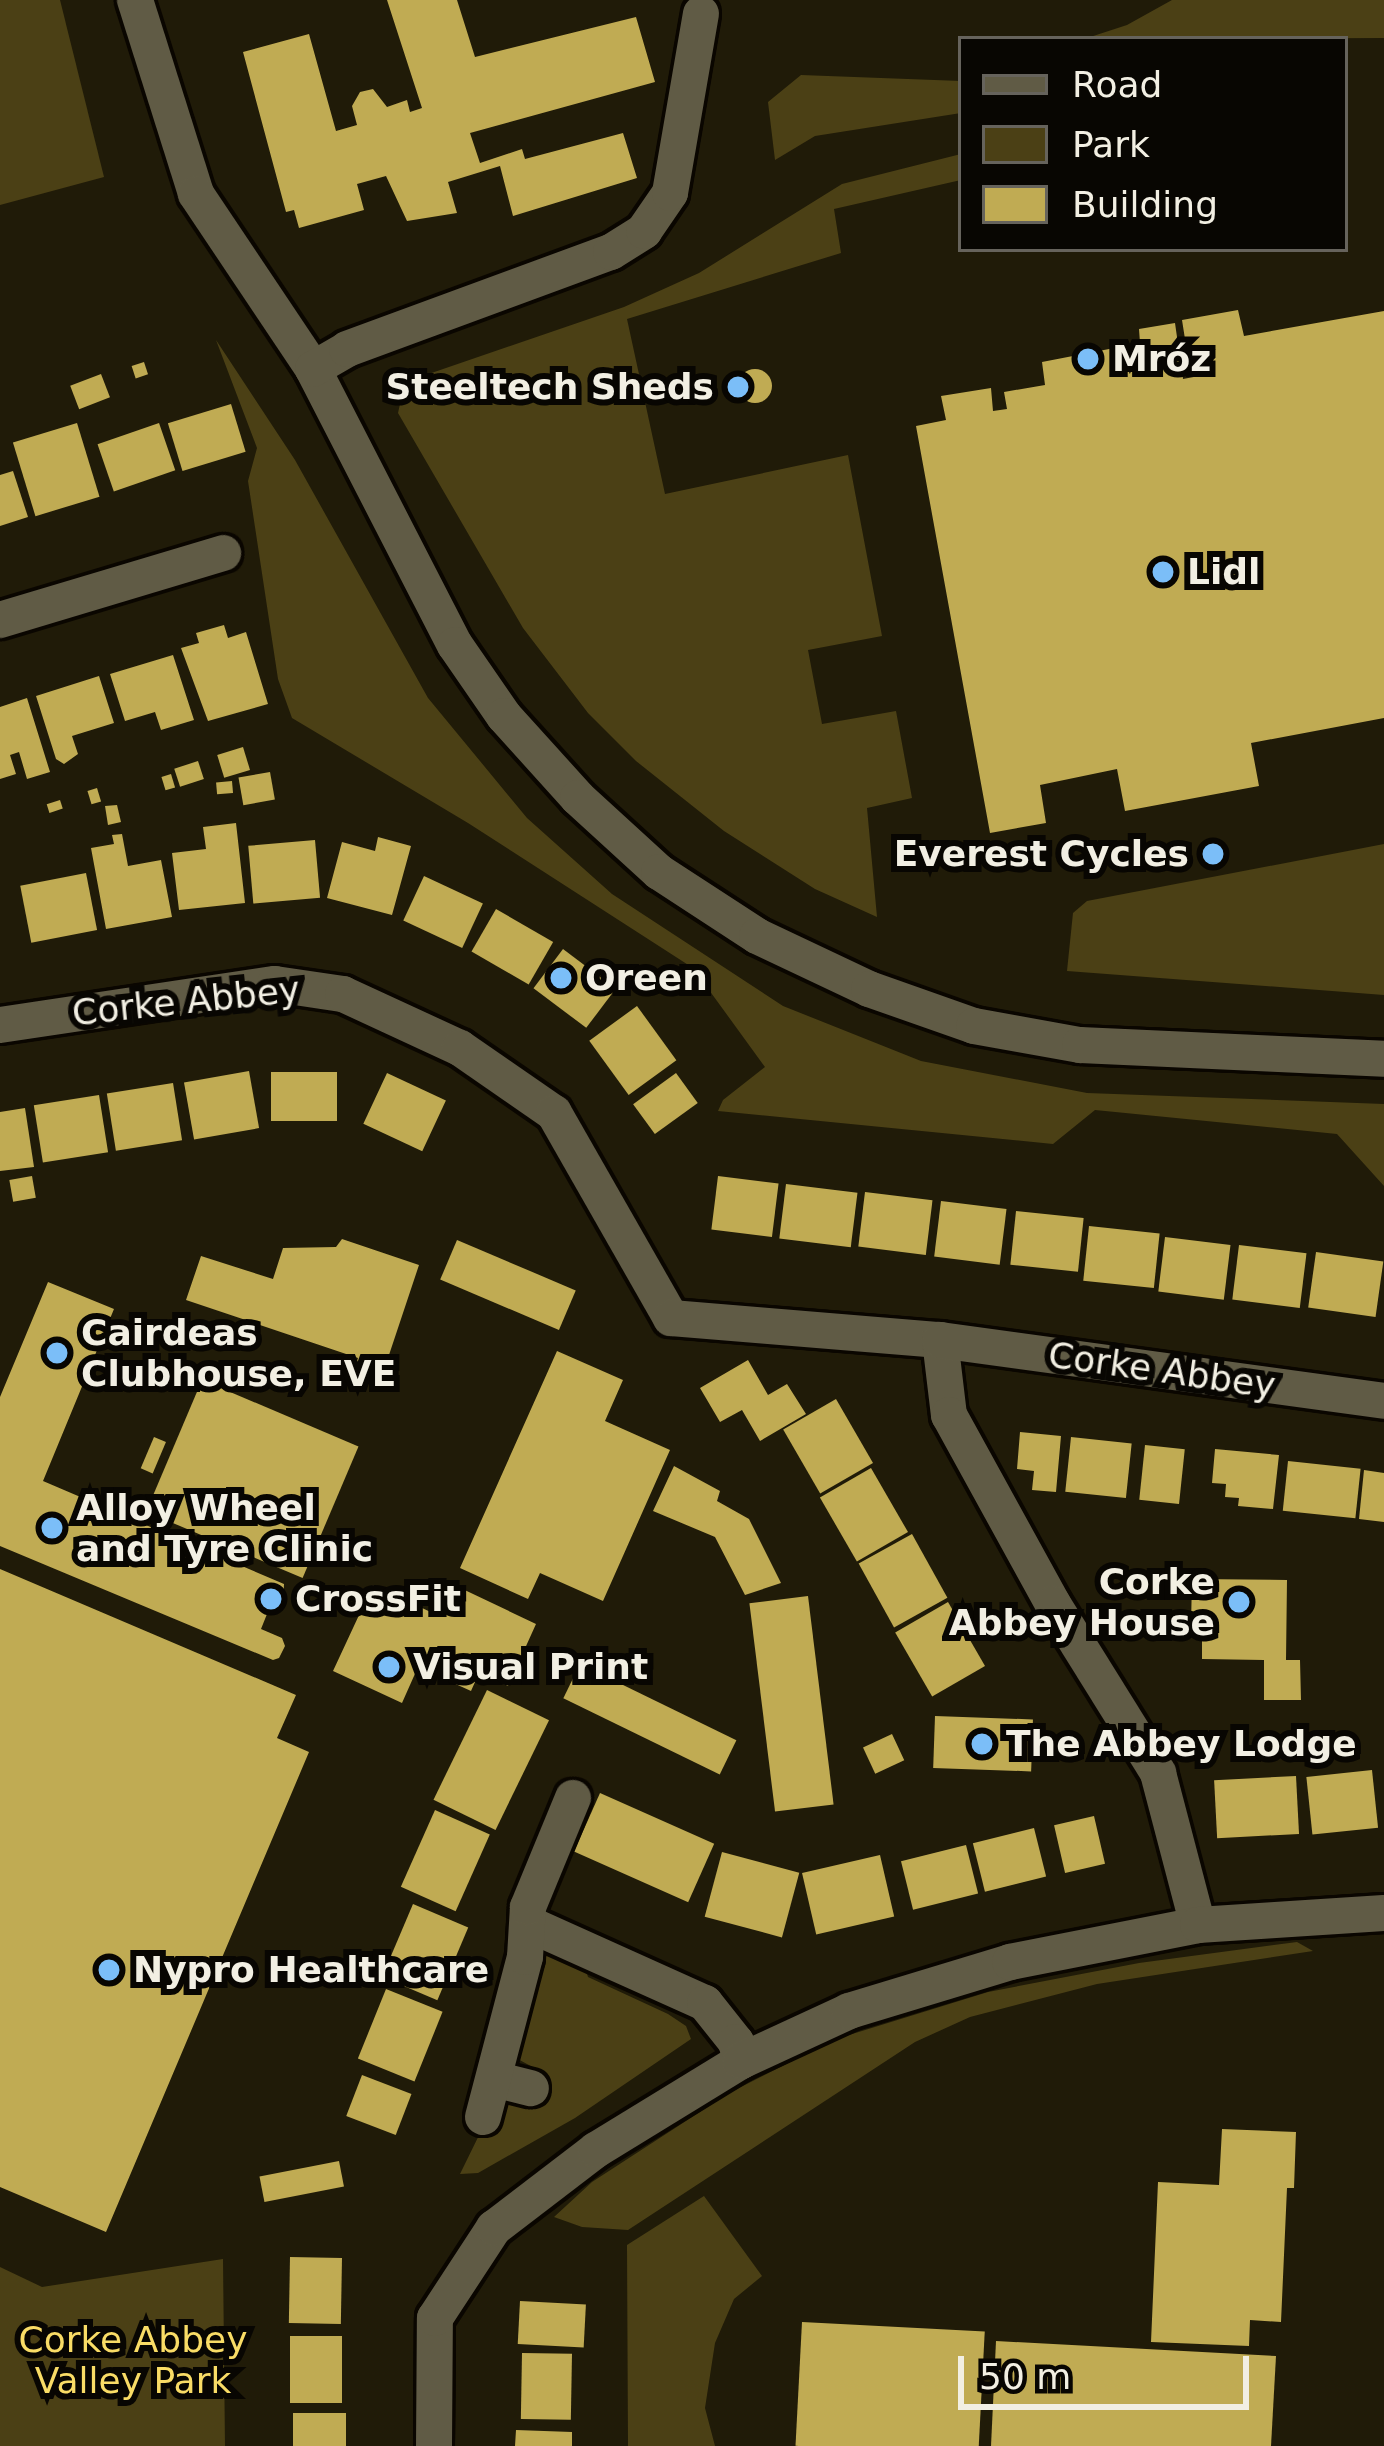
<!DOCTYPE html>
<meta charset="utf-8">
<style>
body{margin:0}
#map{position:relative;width:1384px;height:2446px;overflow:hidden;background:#201b08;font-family:"DejaVu Sans",sans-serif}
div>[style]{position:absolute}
.green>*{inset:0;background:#4b4015}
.building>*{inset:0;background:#c0ab53;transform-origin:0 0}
.round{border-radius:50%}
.roads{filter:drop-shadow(3px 0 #0a0600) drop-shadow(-3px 0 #0a0600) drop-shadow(0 3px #0a0600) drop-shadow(0 -3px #0a0600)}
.minor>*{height:36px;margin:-18px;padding:0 18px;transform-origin:18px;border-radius:18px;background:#605b45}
.dots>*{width:33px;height:33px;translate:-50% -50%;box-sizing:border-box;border:6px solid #080602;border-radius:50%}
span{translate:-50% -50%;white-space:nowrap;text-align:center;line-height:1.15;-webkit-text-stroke:12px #080602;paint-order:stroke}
.poi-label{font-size:36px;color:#f2efe3;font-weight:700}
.left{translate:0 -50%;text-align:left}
.right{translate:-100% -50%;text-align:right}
.street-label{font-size:36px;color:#f2efe3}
.park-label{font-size:36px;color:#f9dc66}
.legend{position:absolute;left:958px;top:36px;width:390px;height:216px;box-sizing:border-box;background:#080602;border:3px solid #66635c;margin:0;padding:15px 21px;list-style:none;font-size:36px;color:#f2efe3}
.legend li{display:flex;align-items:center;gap:24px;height:60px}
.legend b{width:60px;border:3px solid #66635c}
.scale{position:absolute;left:958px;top:2356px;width:291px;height:54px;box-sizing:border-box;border:6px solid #f2efe3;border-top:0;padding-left:15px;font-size:36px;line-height:42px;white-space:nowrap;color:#f2efe3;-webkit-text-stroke:9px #080602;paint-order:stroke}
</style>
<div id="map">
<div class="green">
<div style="clip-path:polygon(0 0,60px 0,104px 177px,0 205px)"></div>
<div style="clip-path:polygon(1172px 0,1384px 0,1384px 38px,1084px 39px,1127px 25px)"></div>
<div style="clip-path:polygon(801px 75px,961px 81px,961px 113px,815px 136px,775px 160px,768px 102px)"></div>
<div style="clip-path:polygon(961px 154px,961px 180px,834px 209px,841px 253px,627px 319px,665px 494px,848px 455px,882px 636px,808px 650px,822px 724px,896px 711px,912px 798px,867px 808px,877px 917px,815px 889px,724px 831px,636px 761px,588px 713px,523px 628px,398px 413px,404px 386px,414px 379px,624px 307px,699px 273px,842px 184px)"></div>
<div style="clip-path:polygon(216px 340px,295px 460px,428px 698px,527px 818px,612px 894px,783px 1006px,921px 1061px,1087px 1093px,1384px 1104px,1384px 1186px,1337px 1134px,1095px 1110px,1053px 1144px,718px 1111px,723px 1100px,765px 1067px,693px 968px,468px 823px,292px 718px,278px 679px,248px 481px,257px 448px)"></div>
<div style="clip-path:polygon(1384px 844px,1384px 995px,1067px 971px,1073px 913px,1087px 901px)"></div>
<div style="clip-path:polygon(1297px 1942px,1313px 1951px,1097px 1984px,970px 2017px,915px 2042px,628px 2230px,582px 2227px,554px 2217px,592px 2182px,729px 2093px,836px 2039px,988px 1992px,1139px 1963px)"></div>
<div style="clip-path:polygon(547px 1952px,583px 1960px,588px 1977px,668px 2014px,686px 2026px,691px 2039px,575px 2118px,478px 2173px,460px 2174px,484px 2125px,512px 2100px,533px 2100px,540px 2071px,514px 2057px)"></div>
<div style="clip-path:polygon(704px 2196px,762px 2276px,734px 2299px,715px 2343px,705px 2408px,715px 2446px,628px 2446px,627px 2245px)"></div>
<div style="clip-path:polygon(223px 2259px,225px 2446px,0 2446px,0 2267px,42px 2287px)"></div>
</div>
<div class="building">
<div style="clip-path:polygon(387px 0,457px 0,475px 57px,636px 17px,655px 82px,470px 133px,480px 163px,522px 149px,525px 159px,623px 133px,637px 178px,513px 216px,500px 166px,448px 182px,457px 213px,407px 221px,386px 176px,357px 184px,364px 210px,299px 228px,294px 210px,286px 212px,243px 52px,309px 34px,336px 131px,357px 125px,352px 106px,360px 92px,373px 89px,387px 107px,407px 100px,410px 112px,422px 108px)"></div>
<div style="clip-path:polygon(1238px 310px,1244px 336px,1384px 311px,1384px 718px,1251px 743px,1259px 786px,1125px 811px,1117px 769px,1040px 785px,1046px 823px,990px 833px,916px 426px,946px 420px,941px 396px,991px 388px,993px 411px,1007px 409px,1004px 392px,1045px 385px,1042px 362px,1140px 343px,1139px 329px,1175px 323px,1183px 379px,1199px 376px,1198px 368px,1190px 371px,1182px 320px)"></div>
<div style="left:144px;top:362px;width:13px;height:13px;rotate:72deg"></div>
<div class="round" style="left:738px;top:369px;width:34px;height:34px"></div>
<div style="left:101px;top:374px;width:25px;height:33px;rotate:69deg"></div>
<div style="left:231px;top:404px;width:50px;height:66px;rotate:73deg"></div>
<div style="left:77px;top:423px;width:77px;height:67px;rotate:73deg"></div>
<div style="left:159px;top:423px;width:50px;height:65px;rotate:71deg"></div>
<div style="clip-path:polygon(13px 471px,28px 517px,0 526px,0 475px)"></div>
<div style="clip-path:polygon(224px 625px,228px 638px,246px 632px,268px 704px,208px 721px,181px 648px,199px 643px,196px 633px)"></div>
<div style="clip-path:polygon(173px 655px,194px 720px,161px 730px,155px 712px,125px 721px,110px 674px)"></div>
<div style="clip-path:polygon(99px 676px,114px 723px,72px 736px,78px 754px,64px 764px,56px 759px,36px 696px)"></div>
<div style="clip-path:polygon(27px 698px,50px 772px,27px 779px,19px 752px,10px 755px,16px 774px,0 779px,0 707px)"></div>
<div style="left:243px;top:747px;width:24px;height:27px;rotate:73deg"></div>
<div style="left:198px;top:761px;width:19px;height:25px;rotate:72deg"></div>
<div style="left:270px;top:772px;width:28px;height:32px;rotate:80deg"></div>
<div style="left:171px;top:774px;width:14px;height:10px;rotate:73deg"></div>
<div style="left:232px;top:781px;width:12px;height:16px;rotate:85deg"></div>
<div style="left:97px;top:788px;width:14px;height:10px;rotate:73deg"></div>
<div style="left:60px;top:800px;width:9px;height:14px;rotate:72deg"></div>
<div style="clip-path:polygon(117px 805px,121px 822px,108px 825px,105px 806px)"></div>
<div style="clip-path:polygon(236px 823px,245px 903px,179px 910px,172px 853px,206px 849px,203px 827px)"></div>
<div style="clip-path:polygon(122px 834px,128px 866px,161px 860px,172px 917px,106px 929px,91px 848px,114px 844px,112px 835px)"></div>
<div style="clip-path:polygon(378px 837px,411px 846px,392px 915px,327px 898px,342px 842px,375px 851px)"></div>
<div style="left:315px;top:840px;width:58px;height:67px;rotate:85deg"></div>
<div style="left:86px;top:873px;width:58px;height:67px;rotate:79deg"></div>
<div style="left:424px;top:876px;width:65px;height:49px;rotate:25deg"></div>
<div style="left:496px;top:909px;width:66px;height:49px;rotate:30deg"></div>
<div style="left:563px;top:949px;width:66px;height:49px;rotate:37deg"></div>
<div style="left:637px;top:1006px;width:67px;height:59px;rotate:54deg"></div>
<div style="left:249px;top:1071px;width:58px;height:66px;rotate:80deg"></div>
<div style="left:271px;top:1072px;width:66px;height:49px"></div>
<div style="left:387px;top:1073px;width:65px;height:56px;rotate:25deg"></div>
<div style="left:676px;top:1073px;width:37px;height:53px;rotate:54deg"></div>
<div style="left:173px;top:1083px;width:58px;height:67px;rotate:81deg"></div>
<div style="left:99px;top:1095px;width:58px;height:66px;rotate:81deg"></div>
<div style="clip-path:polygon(25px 1108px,34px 1167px,0 1171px,0 1112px)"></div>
<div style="left:32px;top:1176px;width:22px;height:23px;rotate:80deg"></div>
<div style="left:718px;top:1176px;width:61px;height:54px;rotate:7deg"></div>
<div style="left:786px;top:1184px;width:72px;height:55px;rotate:7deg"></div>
<div style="left:865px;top:1192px;width:68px;height:55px;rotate:7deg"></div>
<div style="left:941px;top:1201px;width:66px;height:56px;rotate:7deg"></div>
<div style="left:1016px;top:1211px;width:68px;height:54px;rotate:6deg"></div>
<div style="left:1089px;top:1226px;width:71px;height:55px;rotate:6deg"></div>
<div style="left:1165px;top:1237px;width:66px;height:55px;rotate:7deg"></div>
<div style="clip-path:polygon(342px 1239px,419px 1265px,381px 1379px,354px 1370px,358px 1358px,186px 1300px,201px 1256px,273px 1279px,283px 1248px,336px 1247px)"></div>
<div style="left:457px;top:1240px;width:129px;height:43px;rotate:23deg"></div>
<div style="left:1239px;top:1245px;width:68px;height:55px;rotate:7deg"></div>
<div style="left:1316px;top:1252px;width:68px;height:56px;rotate:8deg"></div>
<div style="clip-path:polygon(48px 1282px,114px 1309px,43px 1481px,284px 1584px,283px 1607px,267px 1614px,261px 1629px,282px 1638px,285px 1646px,279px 1658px,273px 1660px,0 1546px,0 1397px)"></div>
<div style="clip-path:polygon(557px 1351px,623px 1380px,605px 1421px,670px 1450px,603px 1601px,540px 1573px,528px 1599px,460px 1568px)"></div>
<div style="clip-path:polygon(748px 1360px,768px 1395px,787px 1384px,806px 1414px,760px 1441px,742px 1410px,720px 1422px,700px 1388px)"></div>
<div style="left:202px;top:1380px;width:170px;height:143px;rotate:23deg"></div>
<div style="left:836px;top:1399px;width:74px;height:61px;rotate:60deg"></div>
<div style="clip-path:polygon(1020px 1432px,1061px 1436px,1056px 1492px,1032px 1490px,1034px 1471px,1017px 1469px)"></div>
<div style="left:154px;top:1437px;width:13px;height:34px;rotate:23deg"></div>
<div style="left:1071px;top:1437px;width:61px;height:55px;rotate:6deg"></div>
<div style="left:1145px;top:1445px;width:40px;height:55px;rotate:6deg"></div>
<div style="clip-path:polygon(1215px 1449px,1279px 1455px,1273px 1509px,1238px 1506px,1239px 1498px,1225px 1497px,1226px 1484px,1212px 1483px)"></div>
<div style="left:1288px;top:1461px;width:73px;height:50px;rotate:6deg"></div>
<div style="clip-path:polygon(674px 1466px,720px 1491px,717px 1501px,749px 1519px,781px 1583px,745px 1595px,715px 1537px,653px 1511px)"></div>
<div style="left:871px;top:1468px;width:74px;height:59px;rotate:60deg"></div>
<div style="clip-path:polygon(1364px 1470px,1384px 1473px,1384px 1522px,1359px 1519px)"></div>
<div style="left:912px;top:1534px;width:73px;height:61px;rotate:61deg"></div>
<div style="clip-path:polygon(0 1569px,296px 1695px,277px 1738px,309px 1752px,106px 2232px,0 2187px)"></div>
<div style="clip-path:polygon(1192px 1579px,1287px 1580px,1286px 1660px,1300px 1660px,1301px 1700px,1264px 1700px,1264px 1660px,1202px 1659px,1202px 1625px,1191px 1625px)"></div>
<div style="clip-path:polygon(452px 1584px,536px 1624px,508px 1686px,479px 1673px,471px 1691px,418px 1667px,402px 1703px,333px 1671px,373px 1585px,437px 1615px)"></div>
<div style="left:808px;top:1596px;width:210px;height:59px;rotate:83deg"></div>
<div style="left:948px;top:1602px;width:74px;height:61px;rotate:60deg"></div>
<div style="left:580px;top:1664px;width:174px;height:38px;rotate:26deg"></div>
<div style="left:487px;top:1690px;width:69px;height:122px;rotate:26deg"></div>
<div style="left:935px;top:1716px;width:98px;height:52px;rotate:2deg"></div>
<div style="left:892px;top:1734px;width:29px;height:32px;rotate:65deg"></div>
<div style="left:1372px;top:1770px;width:58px;height:66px;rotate:84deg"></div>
<div style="left:1296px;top:1776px;width:58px;height:82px;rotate:87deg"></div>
<div style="left:600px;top:1793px;width:125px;height:64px;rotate:24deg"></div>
<div style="left:435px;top:1810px;width:60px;height:84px;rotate:24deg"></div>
<div style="left:1094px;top:1816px;width:49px;height:41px;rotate:77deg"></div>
<div style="left:1034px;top:1828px;width:50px;height:63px;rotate:76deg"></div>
<div style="left:966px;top:1845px;width:50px;height:67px;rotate:76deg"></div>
<div style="left:722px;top:1852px;width:80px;height:67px;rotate:15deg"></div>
<div style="left:880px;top:1855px;width:63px;height:80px;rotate:77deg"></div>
<div style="left:413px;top:1904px;width:60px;height:79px;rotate:23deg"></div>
<div style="left:386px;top:1989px;width:61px;height:75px;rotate:22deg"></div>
<div style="left:362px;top:2075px;width:53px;height:44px;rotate:21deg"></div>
<div style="clip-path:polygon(1222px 2129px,1296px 2132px,1294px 2188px,1287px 2188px,1281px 2322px,1250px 2320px,1249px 2346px,1151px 2342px,1158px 2182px,1219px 2185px)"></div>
<div style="left:339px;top:2161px;width:26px;height:81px;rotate:79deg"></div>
<div style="left:290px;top:2257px;width:52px;height:66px;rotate:1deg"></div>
<div style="left:520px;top:2301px;width:66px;height:43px;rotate:3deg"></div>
<div style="left:802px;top:2322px;width:183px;height:124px;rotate:3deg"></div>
<div style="left:290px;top:2336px;width:52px;height:67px"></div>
<div style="clip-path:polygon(996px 2341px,1276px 2356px,1271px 2446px,991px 2446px)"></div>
<div style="left:522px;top:2353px;width:50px;height:66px;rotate:1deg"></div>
<div style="left:293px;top:2413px;width:53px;height:33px"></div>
<div style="clip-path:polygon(516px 2430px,572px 2432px,572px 2446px,515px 2446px)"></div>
</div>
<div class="roads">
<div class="minor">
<div style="left:135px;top:0;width:203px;rotate:72.5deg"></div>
<div style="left:196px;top:194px;width:211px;rotate:56.2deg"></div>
<div style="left:313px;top:369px;width:310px;rotate:62.8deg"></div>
<div style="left:455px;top:645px;width:86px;rotate:55.4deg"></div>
<div style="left:504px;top:716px;width:110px;rotate:47.9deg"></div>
<div style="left:578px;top:798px;width:110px;rotate:42.4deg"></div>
<div style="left:659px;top:872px;width:117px;rotate:33.1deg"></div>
<div style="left:757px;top:936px;width:124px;rotate:25.3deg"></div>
<div style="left:869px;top:989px;width:111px;rotate:19.4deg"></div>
<div style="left:974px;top:1026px;width:108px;rotate:10.2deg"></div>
<div style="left:1080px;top:1045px;width:304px;rotate:2.6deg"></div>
<div style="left:313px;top:369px;width:39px;rotate:-30deg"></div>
<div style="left:347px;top:349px;width:281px;rotate:-20.2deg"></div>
<div style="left:611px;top:252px;width:39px;rotate:-32deg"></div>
<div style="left:644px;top:231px;width:46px;rotate:-55.6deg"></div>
<div style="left:670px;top:193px;width:182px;rotate:-80.2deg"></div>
<div style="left:0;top:620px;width:233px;rotate:-16.7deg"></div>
<div style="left:0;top:1025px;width:278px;rotate:-8.5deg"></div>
<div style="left:275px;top:984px;width:69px;rotate:8.4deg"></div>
<div style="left:343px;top:994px;width:129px;rotate:24.8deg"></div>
<div style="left:460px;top:1048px;width:114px;rotate:34.7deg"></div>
<div style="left:554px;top:1113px;width:236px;rotate:60.3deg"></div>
<div style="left:671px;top:1318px;width:270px;rotate:4.7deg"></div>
<div style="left:940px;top:1340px;width:76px;rotate:83.2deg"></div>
<div style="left:949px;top:1415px;width:216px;rotate:61.2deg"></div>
<div style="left:1053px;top:1604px;width:199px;rotate:58.1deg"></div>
<div style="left:1158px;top:1773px;width:157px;rotate:75.3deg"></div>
<div style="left:940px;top:1340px;width:448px;rotate:7.8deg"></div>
<div style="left:529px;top:1924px;width:193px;rotate:24.2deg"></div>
<div style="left:705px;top:2003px;width:50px;rotate:51.5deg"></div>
<div style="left:736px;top:2042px;width:20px;rotate:75deg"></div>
<div style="left:494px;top:2079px;width:38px;rotate:14deg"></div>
<div style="left:483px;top:2117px;width:165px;rotate:-75.3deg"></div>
<div style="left:525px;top:1957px;width:50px;rotate:-86.6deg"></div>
<div style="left:528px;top:1907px;width:118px;rotate:-67.6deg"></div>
<div style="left:434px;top:2446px;width:128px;rotate:-89.6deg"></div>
<div style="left:435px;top:2318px;width:108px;rotate:-56.8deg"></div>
<div style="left:494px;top:2228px;width:128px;rotate:-37.4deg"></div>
<div style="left:596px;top:2150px;width:170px;rotate:-31.5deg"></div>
<div style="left:741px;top:2061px;width:119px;rotate:-24.8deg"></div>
<div style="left:849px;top:2011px;width:168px;rotate:-16.9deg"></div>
<div style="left:1010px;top:1962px;width:192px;rotate:-11.1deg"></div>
<div style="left:1198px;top:1925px;width:186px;rotate:-3.7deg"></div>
</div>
</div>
<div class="dots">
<div style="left:1088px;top:359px;background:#7bbef8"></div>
<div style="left:738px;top:387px;background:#7bbef8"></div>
<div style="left:1163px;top:572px;background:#7bbef8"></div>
<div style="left:1213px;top:854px;background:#7bbef8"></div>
<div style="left:561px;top:978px;background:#7bbef8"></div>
<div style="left:57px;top:1353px;background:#7bbef8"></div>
<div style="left:52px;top:1528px;background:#7bbef8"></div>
<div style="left:271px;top:1599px;background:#7bbef8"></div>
<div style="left:1239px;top:1602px;background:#7bbef8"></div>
<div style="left:389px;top:1667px;background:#7bbef8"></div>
<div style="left:982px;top:1744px;background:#7bbef8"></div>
<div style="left:109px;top:1970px;background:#7bbef8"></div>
</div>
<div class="poi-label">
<span class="left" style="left:1112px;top:359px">Mróz</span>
<span class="right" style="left:714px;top:387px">Steeltech Sheds</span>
<span class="left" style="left:1187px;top:572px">Lidl</span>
<span class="right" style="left:1189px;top:854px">Everest Cycles</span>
<span class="left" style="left:585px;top:978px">Oreen</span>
<span class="left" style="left:81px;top:1353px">Cairdeas<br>Clubhouse, EVE</span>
<span class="left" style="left:76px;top:1528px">Alloy Wheel<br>and Tyre Clinic</span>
<span class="right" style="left:1215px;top:1602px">Corke<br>Abbey House</span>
<span class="left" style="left:295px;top:1599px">CrossFit</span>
<span class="left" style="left:413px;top:1667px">Visual Print</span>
<span class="left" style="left:1006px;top:1744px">The Abbey Lodge</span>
<span class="left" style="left:133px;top:1970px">Nypro Healthcare</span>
</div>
<div class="street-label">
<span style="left:186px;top:1001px;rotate:-6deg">Corke Abbey</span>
<span style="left:1162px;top:1370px;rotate:8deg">Corke Abbey</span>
</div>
<div class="park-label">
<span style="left:133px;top:2360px">Corke Abbey<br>Valley Park</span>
</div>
<ul class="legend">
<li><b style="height:15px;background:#605b45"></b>Road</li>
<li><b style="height:33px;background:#4b4015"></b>Park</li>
<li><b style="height:33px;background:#c0ab53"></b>Building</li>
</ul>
<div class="scale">50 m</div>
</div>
